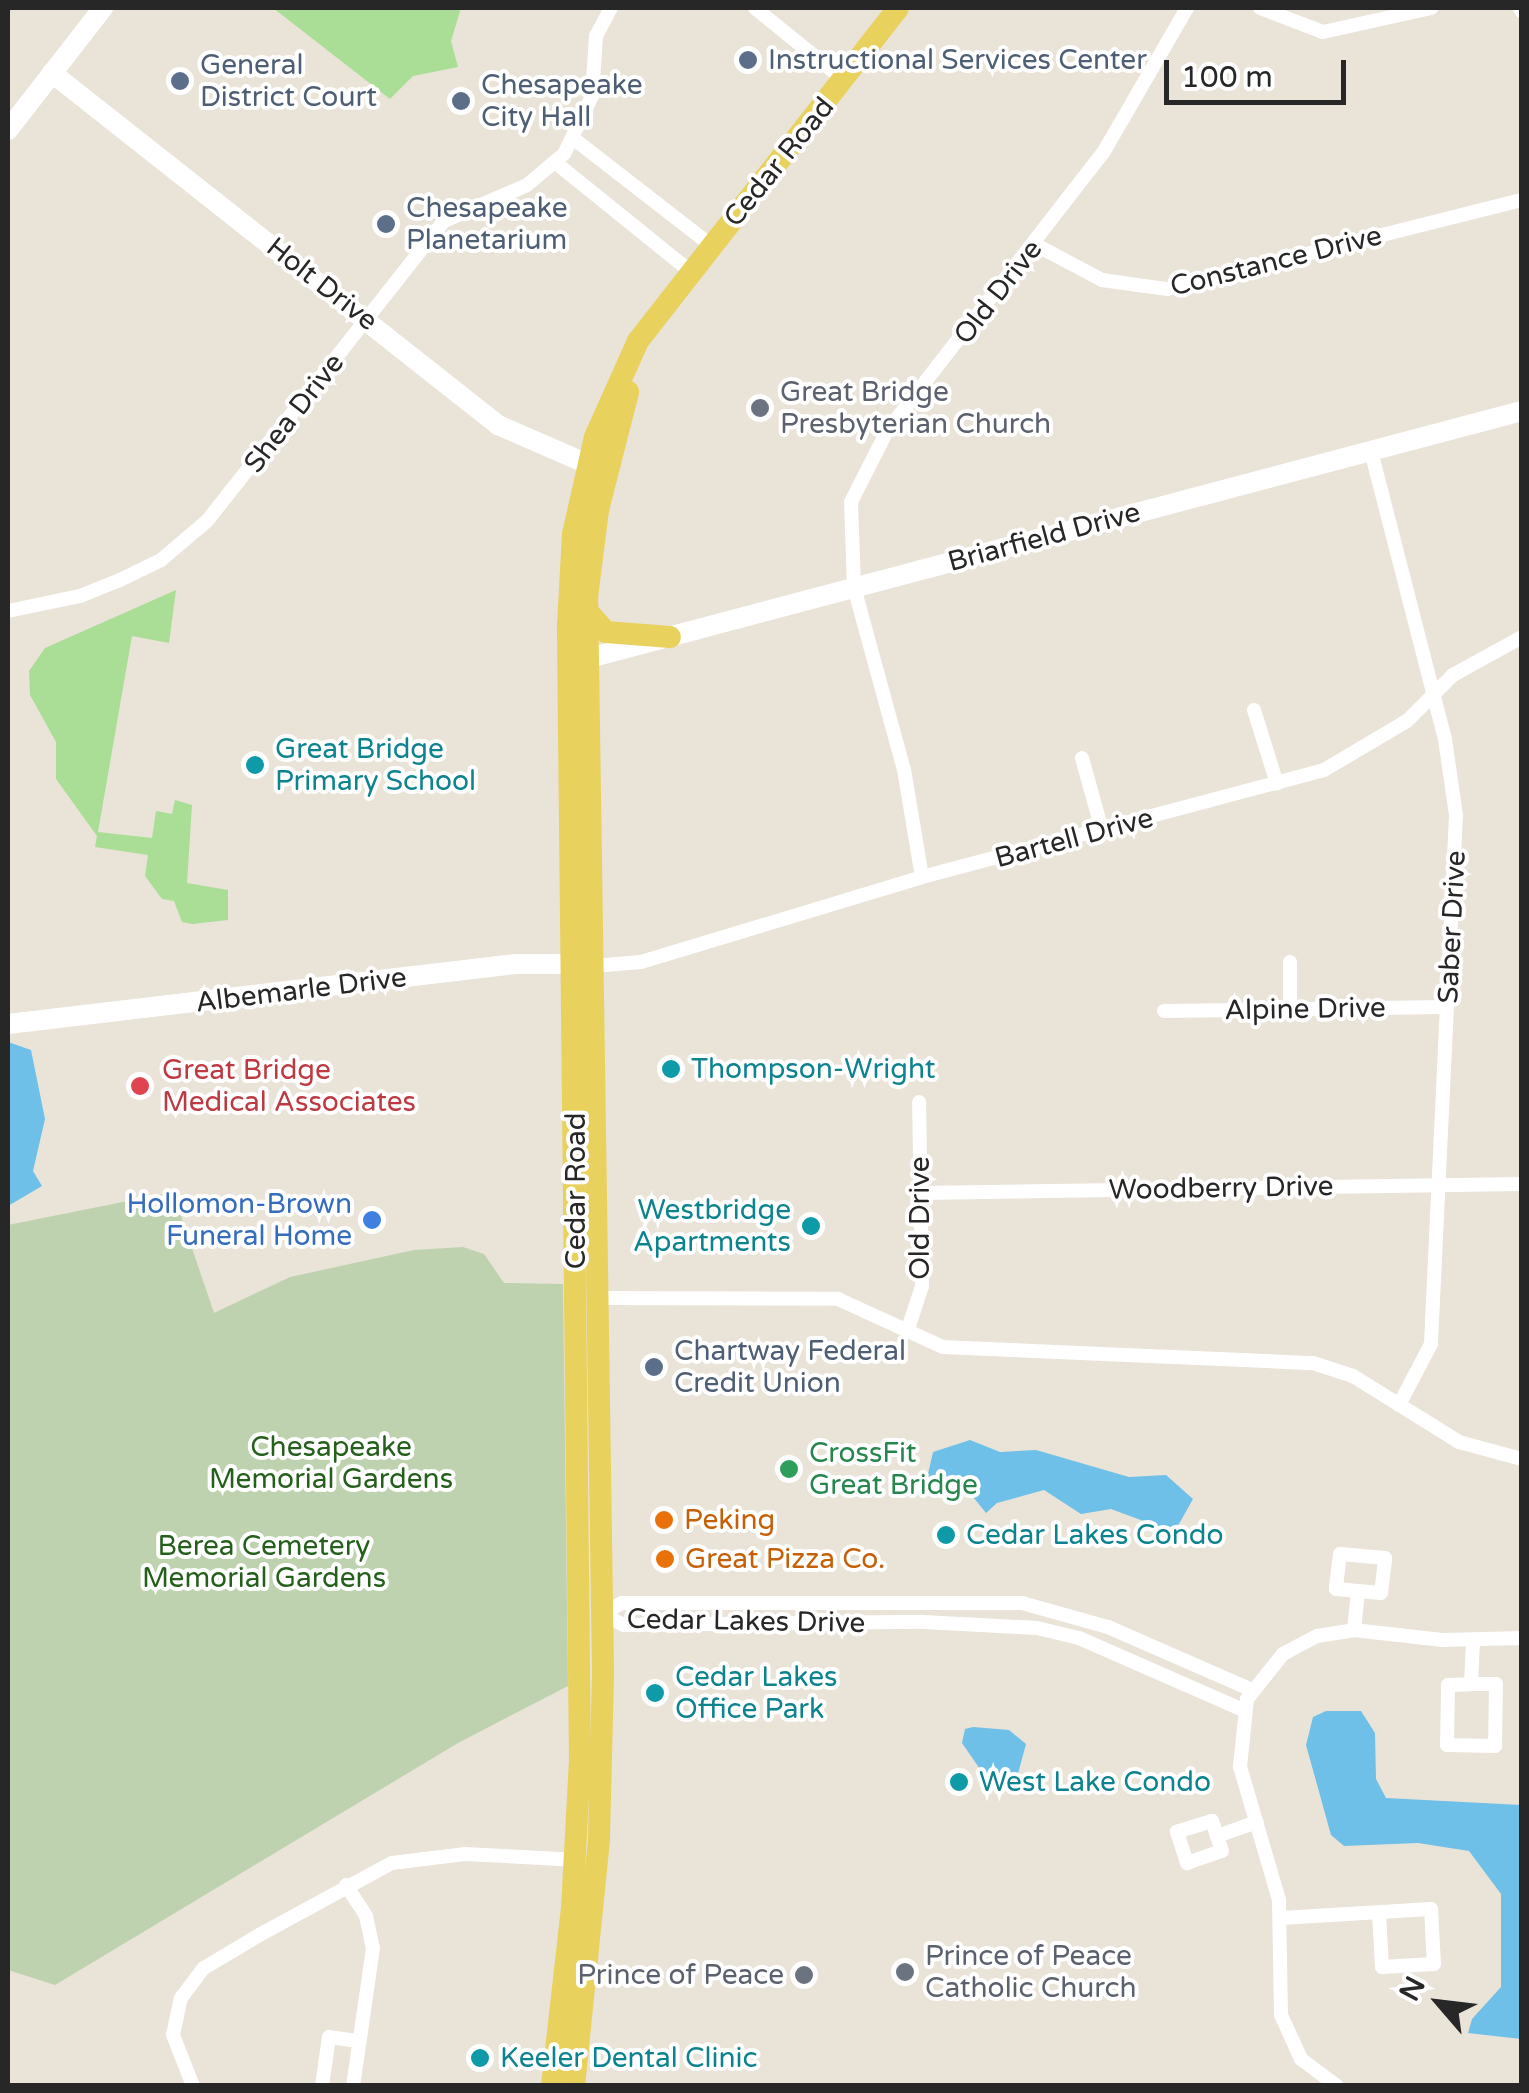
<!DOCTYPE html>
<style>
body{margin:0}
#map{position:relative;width:1529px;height:2093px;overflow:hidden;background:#e9e3d8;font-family:"Varela Round",sans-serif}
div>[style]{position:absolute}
.green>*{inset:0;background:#aade96}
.cemetery>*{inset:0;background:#bfd2b0}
.water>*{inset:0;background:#6ec0e8}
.street>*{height:14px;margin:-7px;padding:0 7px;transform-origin:7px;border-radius:7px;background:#fff}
.secondary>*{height:20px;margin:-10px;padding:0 10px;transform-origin:10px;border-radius:10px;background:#fff}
.primary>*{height:22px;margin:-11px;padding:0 11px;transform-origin:11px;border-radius:11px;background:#e9d15d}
.dots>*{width:28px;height:28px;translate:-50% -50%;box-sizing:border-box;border:5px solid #fff;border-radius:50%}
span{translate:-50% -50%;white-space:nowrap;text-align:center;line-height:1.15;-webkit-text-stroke:8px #fff;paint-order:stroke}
.service-label{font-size:28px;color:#4e5e75}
.left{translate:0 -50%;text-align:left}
.street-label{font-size:28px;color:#272727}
.worship-label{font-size:28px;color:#5b616d}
.right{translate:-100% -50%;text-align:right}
.culture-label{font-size:28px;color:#0d838f}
.health-label{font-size:28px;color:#be3a42}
.shop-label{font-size:28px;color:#366cbe}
.park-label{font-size:28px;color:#255f1c}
.leisure-label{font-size:28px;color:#27864d}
.food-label{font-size:28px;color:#c56008}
.frame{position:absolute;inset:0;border:10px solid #272727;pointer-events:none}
.north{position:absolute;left:1389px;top:1953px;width:100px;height:100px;-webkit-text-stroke:8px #fff;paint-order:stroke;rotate:298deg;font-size:28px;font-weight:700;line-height:40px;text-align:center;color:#272727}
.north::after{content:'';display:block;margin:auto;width:35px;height:45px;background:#272727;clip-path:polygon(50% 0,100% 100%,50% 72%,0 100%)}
.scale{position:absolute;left:1164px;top:60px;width:182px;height:45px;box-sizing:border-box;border:5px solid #272727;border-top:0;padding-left:12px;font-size:30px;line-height:35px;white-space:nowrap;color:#272727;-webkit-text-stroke:8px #fff;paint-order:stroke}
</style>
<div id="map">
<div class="green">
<div style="clip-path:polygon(273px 8px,461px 8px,451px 41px,458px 67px,413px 76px,390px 99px)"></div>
<div style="clip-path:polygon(176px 590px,169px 643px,132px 636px,98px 832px,152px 838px,156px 811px,172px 814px,175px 800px,192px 805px,187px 883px,228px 890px,228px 920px,192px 924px,182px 922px,174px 901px,162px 899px,145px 876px,148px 855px,95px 847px,97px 836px,56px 779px,56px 742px,30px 695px,29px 671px,45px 648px)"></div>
</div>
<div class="cemetery">
<div style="clip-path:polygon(173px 1192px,214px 1313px,290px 1277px,414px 1250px,463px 1247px,484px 1254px,504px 1283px,563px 1284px,568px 1686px,458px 1743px,55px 1985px,8px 1970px,8px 1225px)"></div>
</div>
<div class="water">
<div style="clip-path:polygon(8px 1042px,31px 1050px,45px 1119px,33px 1171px,42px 1186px,8px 1206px)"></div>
<div style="clip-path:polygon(970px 1440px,1000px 1452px,1036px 1450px,1129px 1477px,1166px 1475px,1193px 1499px,1179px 1524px,1165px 1529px,1111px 1509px,1081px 1514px,1044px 1490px,997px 1503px,986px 1513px,961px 1482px,926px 1483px,933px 1452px)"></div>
<div style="clip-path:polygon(1326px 1711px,1361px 1711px,1375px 1733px,1376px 1779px,1386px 1798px,1521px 1805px,1521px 2039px,1468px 2033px,1472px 2019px,1501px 1987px,1501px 1894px,1469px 1851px,1418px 1843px,1344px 1846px,1331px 1835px,1306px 1745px,1313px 1717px)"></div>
<div style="clip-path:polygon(973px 1727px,1009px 1730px,1026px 1744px,1016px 1781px,1000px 1783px,982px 1772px,962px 1743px,965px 1729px)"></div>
</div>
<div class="street">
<div style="left:755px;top:8px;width:114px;rotate:39deg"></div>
<div style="left:1260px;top:8px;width:67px;rotate:20.9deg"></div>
<div style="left:1323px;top:32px;width:111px;rotate:-12.5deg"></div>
<div style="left:1520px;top:8px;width:4px;rotate:63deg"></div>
<div style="left:574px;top:139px;width:175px;rotate:37.8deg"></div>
<div style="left:556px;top:163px;width:174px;rotate:38.9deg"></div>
<div style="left:1036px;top:245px;width:75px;rotate:27.9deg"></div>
<div style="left:1102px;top:280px;width:66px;rotate:7.9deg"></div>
<div style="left:1167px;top:289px;width:366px;rotate:-14.1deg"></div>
<div style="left:1371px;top:451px;width:297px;rotate:75.6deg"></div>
<div style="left:1445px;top:739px;width:77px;rotate:81.8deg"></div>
<div style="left:1456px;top:815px;width:530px;rotate:92.71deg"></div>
<div style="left:1431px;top:1344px;width:69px;rotate:117.7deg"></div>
<div style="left:8px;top:611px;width:74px;rotate:-11.8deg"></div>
<div style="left:80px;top:596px;width:43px;rotate:-21.8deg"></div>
<div style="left:120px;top:580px;width:46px;rotate:-26deg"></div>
<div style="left:161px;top:560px;width:60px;rotate:-40.3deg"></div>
<div style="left:207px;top:521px;width:382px;rotate:-51.7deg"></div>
<div style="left:444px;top:221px;width:90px;rotate:-23.4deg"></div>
<div style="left:527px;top:185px;width:48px;rotate:-40deg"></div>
<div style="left:564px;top:154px;width:64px;rotate:-64.2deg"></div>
<div style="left:592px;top:96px;width:60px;rotate:-86.2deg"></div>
<div style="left:596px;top:36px;width:32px;rotate:-62deg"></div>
<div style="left:1254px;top:710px;width:77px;rotate:72.7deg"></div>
<div style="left:1082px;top:758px;width:75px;rotate:74.5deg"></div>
<div style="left:922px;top:877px;width:109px;rotate:-99.5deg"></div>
<div style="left:904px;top:770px;width:190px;rotate:-105.3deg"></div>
<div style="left:854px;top:587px;width:85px;rotate:-92deg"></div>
<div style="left:851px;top:502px;width:80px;rotate:-63.1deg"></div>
<div style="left:887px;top:431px;width:352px;rotate:-52.2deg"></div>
<div style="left:1103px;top:153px;width:168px;rotate:-59.9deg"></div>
<div style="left:1290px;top:962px;width:47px;rotate:90deg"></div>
<div style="left:594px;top:966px;width:47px;rotate:-4.9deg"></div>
<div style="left:641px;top:962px;width:294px;rotate:-16.8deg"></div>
<div style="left:922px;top:877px;width:416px;rotate:-14.9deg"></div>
<div style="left:1324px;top:770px;width:96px;rotate:-30.6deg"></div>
<div style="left:1407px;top:721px;width:65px;rotate:-45deg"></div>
<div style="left:1453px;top:675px;width:79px;rotate:-28.8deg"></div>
<div style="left:1164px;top:1011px;width:282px;rotate:-0.8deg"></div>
<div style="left:921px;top:1193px;width:601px;rotate:-0.86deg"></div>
<div style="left:594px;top:1298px;width:244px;rotate:0.2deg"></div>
<div style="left:838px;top:1299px;width:115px;rotate:24.6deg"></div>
<div style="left:943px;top:1347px;width:370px;rotate:2.5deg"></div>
<div style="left:1313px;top:1363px;width:42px;rotate:18deg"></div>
<div style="left:1353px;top:1376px;width:125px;rotate:31.9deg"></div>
<div style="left:1459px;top:1442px;width:65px;rotate:15.1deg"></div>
<div style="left:907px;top:1332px;width:48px;rotate:-71.9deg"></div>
<div style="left:922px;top:1286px;width:184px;rotate:-90.9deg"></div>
<div style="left:602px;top:1614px;width:23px;rotate:-29deg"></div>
<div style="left:622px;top:1603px;width:400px"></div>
<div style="left:1022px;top:1603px;width:89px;rotate:15.6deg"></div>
<div style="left:1108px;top:1627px;width:157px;rotate:23.6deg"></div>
<div style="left:602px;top:1614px;width:25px;rotate:27deg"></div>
<div style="left:624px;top:1625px;width:299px;rotate:-0.6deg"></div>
<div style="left:923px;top:1622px;width:114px;rotate:3deg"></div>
<div style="left:1037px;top:1628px;width:43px;rotate:13.4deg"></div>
<div style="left:1079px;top:1638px;width:179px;rotate:23.7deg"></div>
<div style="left:1354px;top:1630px;width:39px;rotate:-84deg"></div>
<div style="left:1358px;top:1591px;width:23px;rotate:5deg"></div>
<div style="left:1381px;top:1593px;width:35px;rotate:-83deg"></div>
<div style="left:1385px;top:1558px;width:45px;rotate:-174.9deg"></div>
<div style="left:1340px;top:1554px;width:35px;rotate:97deg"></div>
<div style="left:1336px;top:1589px;width:22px;rotate:5deg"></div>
<div style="left:1471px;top:1684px;width:25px"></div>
<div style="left:1496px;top:1684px;width:62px;rotate:90.9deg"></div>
<div style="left:1495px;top:1746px;width:48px;rotate:-178.8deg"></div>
<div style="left:1447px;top:1745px;width:60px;rotate:-89deg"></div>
<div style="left:1448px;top:1685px;width:23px;rotate:-2deg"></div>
<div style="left:1471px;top:1684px;width:43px;rotate:-87.3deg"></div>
<div style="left:1217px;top:1836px;width:16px;rotate:-108deg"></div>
<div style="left:1212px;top:1821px;width:37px;rotate:163deg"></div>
<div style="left:1177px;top:1832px;width:33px;rotate:72deg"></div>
<div style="left:1187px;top:1863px;width:37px;rotate:-19deg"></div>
<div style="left:1222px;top:1851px;width:16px;rotate:-108deg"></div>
<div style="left:1217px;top:1836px;width:42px;rotate:-19.3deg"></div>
<div style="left:346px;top:1885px;width:37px;rotate:57deg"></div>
<div style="left:366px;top:1916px;width:33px;rotate:78deg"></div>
<div style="left:373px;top:1948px;width:139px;rotate:98.2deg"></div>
<div style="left:1281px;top:1918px;width:150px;rotate:-3.4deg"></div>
<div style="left:1431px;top:1909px;width:55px;rotate:86.9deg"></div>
<div style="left:1434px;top:1964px;width:52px;rotate:176.7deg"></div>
<div style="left:1382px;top:1967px;width:54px;rotate:-93.2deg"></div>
<div style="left:193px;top:2086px;width:55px;rotate:-111.4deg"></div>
<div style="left:173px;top:2035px;width:38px;rotate:-78deg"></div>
<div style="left:181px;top:1998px;width:38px;rotate:-53deg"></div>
<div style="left:204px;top:1968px;width:66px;rotate:-30.8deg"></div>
<div style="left:261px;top:1934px;width:149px;rotate:-28.5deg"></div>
<div style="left:392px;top:1863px;width:74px;rotate:-7deg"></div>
<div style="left:465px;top:1854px;width:113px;rotate:3deg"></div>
<div style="left:322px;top:2086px;width:49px;rotate:-81.9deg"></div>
<div style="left:329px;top:2037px;width:30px;rotate:8deg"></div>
<div style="left:1337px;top:2086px;width:45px;rotate:-143.1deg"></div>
<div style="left:1301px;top:2059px;width:48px;rotate:-114.4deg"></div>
<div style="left:1281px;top:2015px;width:115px;rotate:-91deg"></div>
<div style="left:1279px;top:1900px;width:139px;rotate:-106.3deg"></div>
<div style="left:1240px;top:1767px;width:68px;rotate:-84.1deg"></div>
<div style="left:1247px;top:1699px;width:58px;rotate:-51.3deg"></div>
<div style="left:1283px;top:1654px;width:38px;rotate:-28deg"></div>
<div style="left:1317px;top:1636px;width:37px;rotate:-9deg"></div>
<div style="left:1354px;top:1630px;width:89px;rotate:6.5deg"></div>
<div style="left:1442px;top:1640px;width:80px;rotate:-1.4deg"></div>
</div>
<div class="secondary">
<div style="left:52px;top:73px;width:568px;rotate:38.28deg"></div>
<div style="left:498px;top:425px;width:116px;rotate:23.5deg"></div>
<div style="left:8px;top:130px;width:155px;rotate:-52.1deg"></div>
<div style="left:577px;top:653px;width:13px;rotate:23deg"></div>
<div style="left:589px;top:658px;width:965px;rotate:-14.83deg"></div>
<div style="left:8px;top:1024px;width:512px;rotate:-6.74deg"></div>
<div style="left:516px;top:964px;width:70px"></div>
</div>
<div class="primary">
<div style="left:588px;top:612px;width:27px;rotate:48deg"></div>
<div style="left:606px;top:632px;width:64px;rotate:4.5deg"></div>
<div style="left:552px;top:2086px;width:179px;rotate:-83.6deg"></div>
<div style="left:572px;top:1908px;width:146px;rotate:-86.9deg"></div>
<div style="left:580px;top:1762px;width:1136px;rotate:-90.61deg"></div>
<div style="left:568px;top:626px;width:92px;rotate:-86.9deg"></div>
<div style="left:573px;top:534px;width:99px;rotate:-77.2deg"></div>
<div style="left:595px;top:437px;width:105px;rotate:-65.9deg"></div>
<div style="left:638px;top:341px;width:422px;rotate:-52deg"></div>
<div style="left:574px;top:2086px;width:249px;rotate:-84.2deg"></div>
<div style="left:599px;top:1838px;width:167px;rotate:-88.6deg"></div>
<div style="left:603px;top:1671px;width:1074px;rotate:-90.85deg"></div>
<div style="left:587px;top:597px;width:88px;rotate:-82.8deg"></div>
<div style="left:598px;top:510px;width:122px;rotate:-75.7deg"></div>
</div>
<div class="dots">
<div style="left:748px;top:60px;background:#5c6f8a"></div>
<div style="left:180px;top:81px;background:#5c6f8a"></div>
<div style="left:461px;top:101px;background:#5c6f8a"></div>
<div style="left:386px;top:224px;background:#5c6f8a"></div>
<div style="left:760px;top:408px;background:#6b7280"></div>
<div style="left:255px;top:765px;background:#0f9aa8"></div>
<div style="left:671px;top:1069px;background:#0f9aa8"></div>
<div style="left:140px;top:1086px;background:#e0444e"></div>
<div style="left:372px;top:1220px;background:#3f7fe0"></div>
<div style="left:811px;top:1226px;background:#0f9aa8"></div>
<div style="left:654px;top:1367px;background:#5c6f8a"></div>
<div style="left:789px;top:1469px;background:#2e9e5b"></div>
<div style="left:664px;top:1520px;background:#e8710a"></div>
<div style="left:946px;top:1535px;background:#0f9aa8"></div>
<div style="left:665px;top:1559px;background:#e8710a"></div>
<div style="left:655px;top:1693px;background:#0f9aa8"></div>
<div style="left:959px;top:1782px;background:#0f9aa8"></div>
<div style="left:905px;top:1972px;background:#6b7280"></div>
<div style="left:804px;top:1975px;background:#6b7280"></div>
<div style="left:480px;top:2058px;background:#0f9aa8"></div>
</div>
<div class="service-label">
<span class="left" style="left:768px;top:60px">Instructional Services Center</span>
<span class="left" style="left:200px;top:81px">General<br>District Court</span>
<span class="left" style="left:481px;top:101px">Chesapeake<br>City Hall</span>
<span class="left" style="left:406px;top:224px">Chesapeake<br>Planetarium</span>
<span class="left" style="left:674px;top:1367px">Chartway Federal<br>Credit Union</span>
</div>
<div class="street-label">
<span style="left:779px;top:162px;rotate:-51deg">Cedar Road</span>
<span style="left:1276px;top:261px;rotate:-14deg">Constance Drive</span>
<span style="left:322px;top:284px;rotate:38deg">Holt Drive</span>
<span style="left:998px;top:292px;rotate:-52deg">Old Drive</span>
<span style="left:294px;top:413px;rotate:-52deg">Shea Drive</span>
<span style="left:1044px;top:537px;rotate:-15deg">Briarfield Drive</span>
<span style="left:1074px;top:838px;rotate:-15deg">Bartell Drive</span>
<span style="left:1452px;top:927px;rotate:-87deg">Saber Drive</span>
<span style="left:301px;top:990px;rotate:-7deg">Albemarle Drive</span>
<span style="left:1305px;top:1009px;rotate:-1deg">Alpine Drive</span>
<span style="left:1221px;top:1188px;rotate:-1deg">Woodberry Drive</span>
<span style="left:576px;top:1191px;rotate:-90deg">Cedar Road</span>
<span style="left:920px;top:1218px;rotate:-90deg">Old Drive</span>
<span style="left:746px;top:1621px;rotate:1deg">Cedar Lakes Drive</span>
</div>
<div class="worship-label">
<span class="left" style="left:780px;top:408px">Great Bridge<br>Presbyterian Church</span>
<span class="left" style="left:925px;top:1972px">Prince of Peace<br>Catholic Church</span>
<span class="right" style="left:784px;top:1975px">Prince of Peace</span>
</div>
<div class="culture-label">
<span class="left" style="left:275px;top:765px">Great Bridge<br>Primary School</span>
<span class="left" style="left:691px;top:1069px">Thompson-Wright</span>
<span class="right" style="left:791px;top:1226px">Westbridge<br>Apartments</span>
<span class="left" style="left:966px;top:1535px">Cedar Lakes Condo</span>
<span class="left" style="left:675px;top:1693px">Cedar Lakes<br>Office Park</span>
<span class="left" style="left:979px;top:1782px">West Lake Condo</span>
<span class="left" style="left:500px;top:2058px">Keeler Dental Clinic</span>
</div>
<div class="health-label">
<span class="left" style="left:162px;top:1086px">Great Bridge<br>Medical Associates</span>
</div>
<div class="shop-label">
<span class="right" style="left:352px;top:1220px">Hollomon-Brown<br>Funeral Home</span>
</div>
<div class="park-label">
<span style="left:331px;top:1463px">Chesapeake<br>Memorial Gardens</span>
<span style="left:264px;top:1562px">Berea Cemetery<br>Memorial Gardens</span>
</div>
<div class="leisure-label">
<span class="left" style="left:809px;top:1469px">CrossFit<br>Great Bridge</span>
</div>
<div class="food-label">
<span class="left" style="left:684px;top:1520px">Peking</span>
<span class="left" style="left:685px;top:1559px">Great Pizza Co.</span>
</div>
<div class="frame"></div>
<div class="north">N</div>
<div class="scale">100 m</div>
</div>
